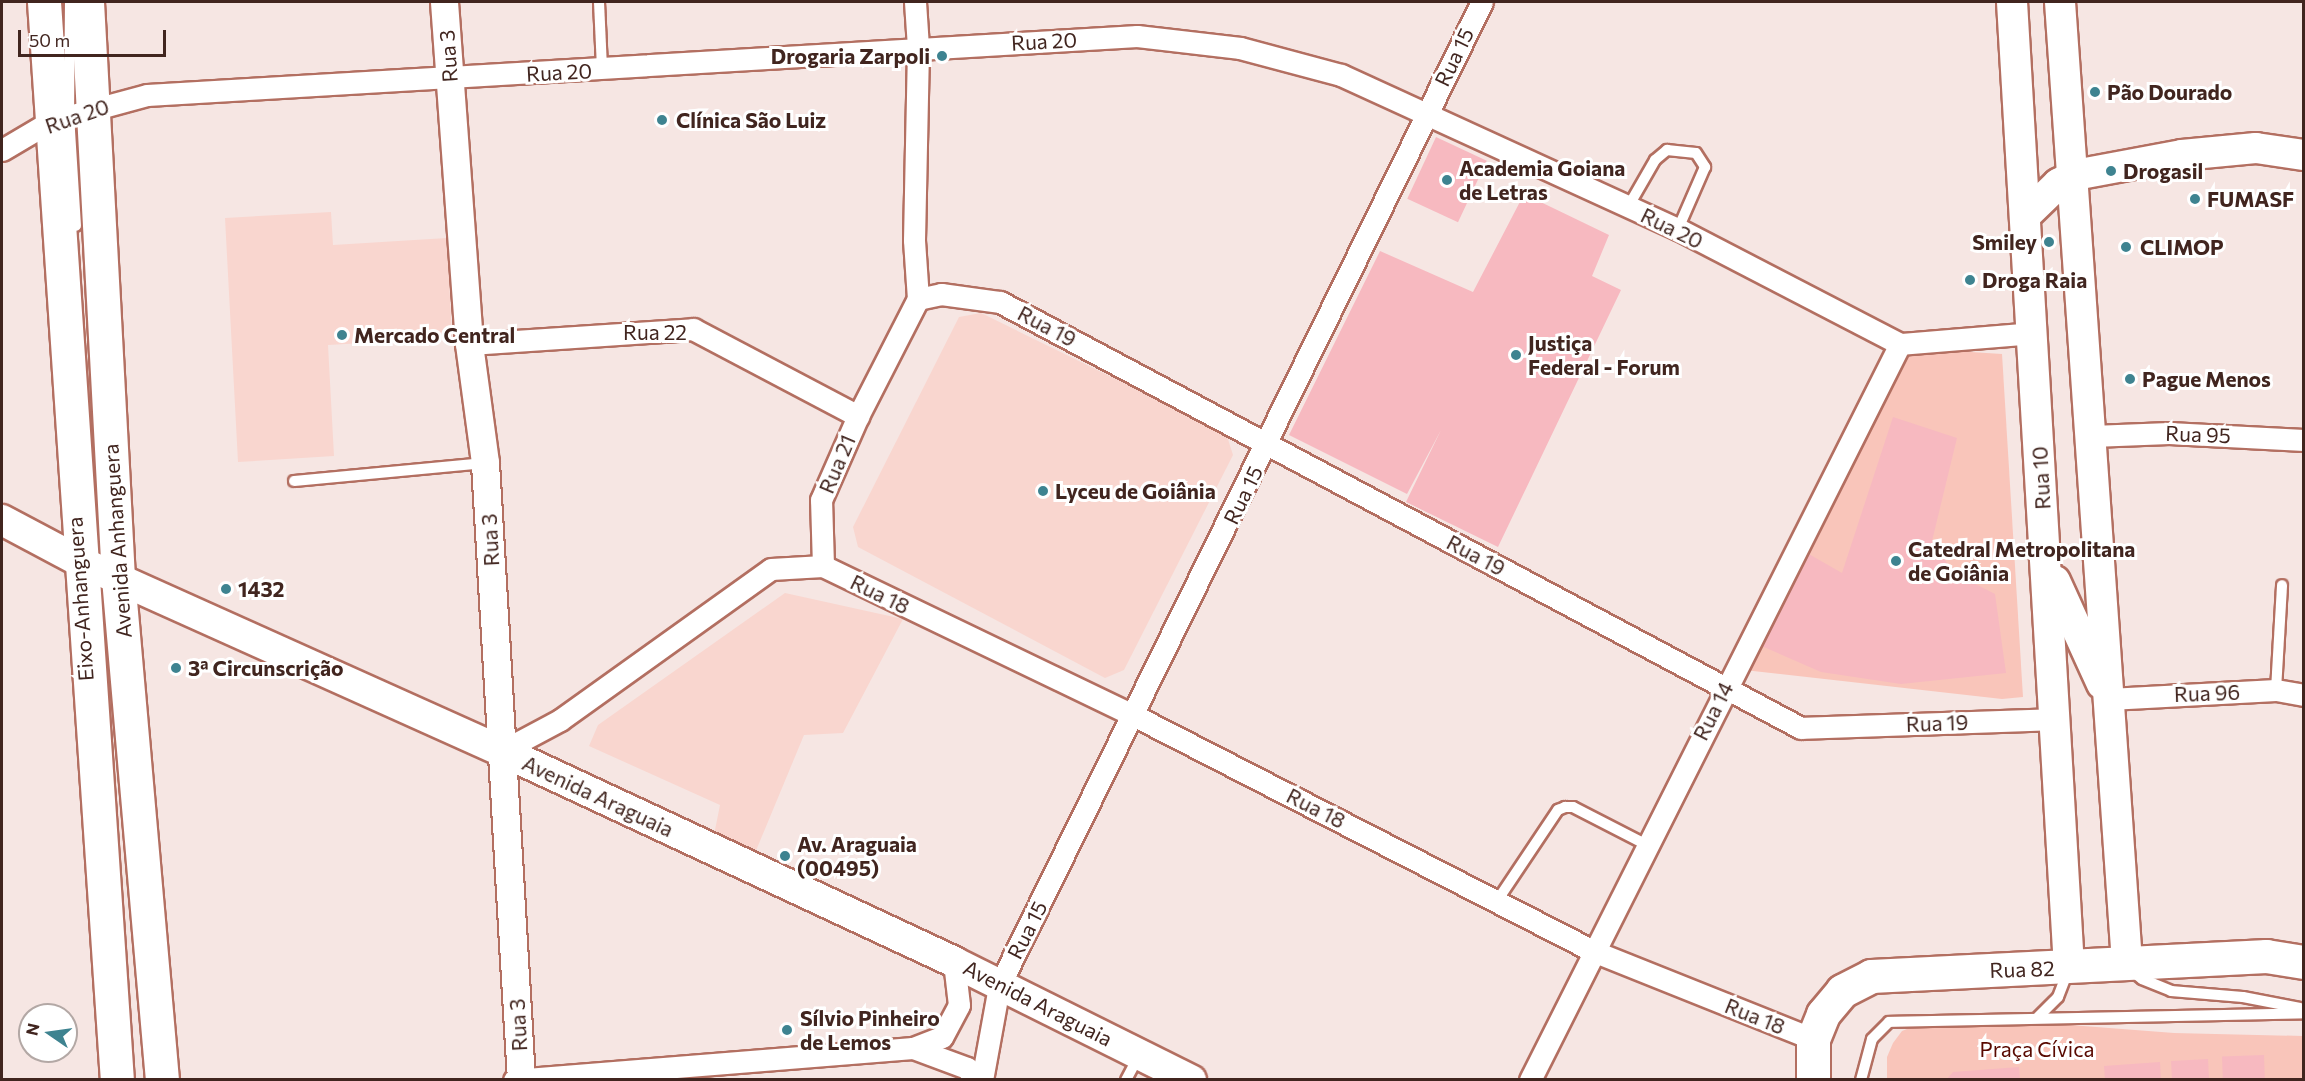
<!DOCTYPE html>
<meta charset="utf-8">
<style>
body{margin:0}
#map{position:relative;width:2305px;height:1081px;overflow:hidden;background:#f6e6e3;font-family:Commissioner,sans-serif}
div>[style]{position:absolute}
.built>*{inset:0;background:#f9d6cf}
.green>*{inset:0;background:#f9c5ba}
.building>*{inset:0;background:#f7b9c0;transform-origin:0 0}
.roads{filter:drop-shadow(2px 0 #b36f61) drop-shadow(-2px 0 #b36f61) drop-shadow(0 2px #b36f61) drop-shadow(0 -2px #b36f61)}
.service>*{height:10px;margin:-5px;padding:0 5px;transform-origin:5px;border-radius:5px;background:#fff}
.minor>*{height:21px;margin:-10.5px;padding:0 10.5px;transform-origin:10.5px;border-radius:10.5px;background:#fff}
.tertiary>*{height:27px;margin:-13.5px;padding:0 13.5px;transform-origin:13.5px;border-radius:13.5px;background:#fff}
.secondary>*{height:30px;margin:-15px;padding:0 15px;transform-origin:15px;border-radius:15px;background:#fff}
.primary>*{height:33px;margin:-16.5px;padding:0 16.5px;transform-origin:16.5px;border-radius:16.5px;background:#fff}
.dots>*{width:16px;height:16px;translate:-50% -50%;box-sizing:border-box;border:3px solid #fff;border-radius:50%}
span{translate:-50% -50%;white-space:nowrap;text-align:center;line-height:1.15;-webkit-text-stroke:6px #fff;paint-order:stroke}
.street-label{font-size:21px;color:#41251f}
.poi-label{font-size:21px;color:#41251f;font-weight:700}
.right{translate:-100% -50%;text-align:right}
.left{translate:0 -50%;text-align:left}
.park-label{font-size:21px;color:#590900}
.frame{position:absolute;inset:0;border:3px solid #41251f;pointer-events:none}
.north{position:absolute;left:18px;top:1003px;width:60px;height:60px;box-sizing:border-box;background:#fff;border:2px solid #b3a8a5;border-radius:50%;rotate:283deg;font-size:16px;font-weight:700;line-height:24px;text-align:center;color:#41251f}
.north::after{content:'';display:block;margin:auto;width:21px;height:27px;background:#3e8390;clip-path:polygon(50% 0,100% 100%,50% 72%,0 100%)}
.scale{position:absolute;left:18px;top:30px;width:148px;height:27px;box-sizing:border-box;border:3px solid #41251f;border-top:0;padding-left:8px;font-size:18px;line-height:21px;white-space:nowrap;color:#41251f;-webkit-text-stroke:4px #fff;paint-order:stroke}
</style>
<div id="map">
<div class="built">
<div style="clip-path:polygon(331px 212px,333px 245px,447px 238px,452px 338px,328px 345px,334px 456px,238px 462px,225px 218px)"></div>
<div style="clip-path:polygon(981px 313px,1226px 433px,1233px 455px,1124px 670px,1105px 678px,858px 547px,853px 527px,959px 317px)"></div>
<div style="clip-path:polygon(785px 593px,903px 619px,843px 733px,804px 735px,755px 853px,714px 835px,720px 805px,589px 746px,598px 725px)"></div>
</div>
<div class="green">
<div style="clip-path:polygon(1908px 348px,2002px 354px,2023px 697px,2002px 699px,1744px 670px)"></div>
<div style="clip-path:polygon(2038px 1017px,2070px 1025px,2174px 1033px,2303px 1036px,2303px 1079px,1887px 1079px,1887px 1057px,1893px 1043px,1902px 1031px,1917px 1025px)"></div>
</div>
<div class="building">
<div style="left:1436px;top:137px;width:56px;height:68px;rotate:25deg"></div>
<div style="clip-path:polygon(1524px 194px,1609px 235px,1592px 276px,1621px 290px,1498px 547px,1406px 502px,1441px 430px,1407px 494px,1289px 435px,1380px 251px,1473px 292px)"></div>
<div style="clip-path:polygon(1893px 417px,1957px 438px,1932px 541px,1954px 573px,1995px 594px,2006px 673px,1901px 684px,1821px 672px,1750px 641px,1800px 549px,1842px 573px)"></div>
<div style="left:2264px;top:1055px;width:25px;height:42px;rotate:88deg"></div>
<div style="left:2208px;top:1059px;width:21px;height:37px;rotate:87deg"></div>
<div style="clip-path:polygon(2160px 1062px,2161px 1080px,2105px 1080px,2104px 1066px)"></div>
<div style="clip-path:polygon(2019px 1067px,2020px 1080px,1946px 1080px,1953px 1072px)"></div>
</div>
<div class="roads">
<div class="service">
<div style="left:70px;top:2px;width:113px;rotate:90.5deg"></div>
<div style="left:69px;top:115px;width:111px;rotate:86.4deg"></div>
<div style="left:599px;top:2px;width:67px;rotate:87.4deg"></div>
<div style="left:1628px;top:207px;width:54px;rotate:-60.1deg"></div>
<div style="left:1655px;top:160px;width:16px;rotate:-40deg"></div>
<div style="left:1667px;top:150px;width:29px;rotate:6deg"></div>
<div style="left:1696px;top:153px;width:17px;rotate:57deg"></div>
<div style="left:1705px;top:167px;width:68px;rotate:113.5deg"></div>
<div style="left:294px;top:481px;width:192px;rotate:-5.4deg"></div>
<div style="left:2276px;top:690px;width:105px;rotate:-86.7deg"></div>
<div style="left:1497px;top:901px;width:110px;rotate:-56.2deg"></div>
<div style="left:1558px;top:810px;width:8px;rotate:-23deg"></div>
<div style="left:1565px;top:807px;width:8px"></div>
<div style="left:1573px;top:807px;width:81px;rotate:27.2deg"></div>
<div style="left:2131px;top:970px;width:14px;rotate:39deg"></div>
<div style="left:2142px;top:979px;width:31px;rotate:22deg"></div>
<div style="left:2171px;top:991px;width:72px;rotate:4.8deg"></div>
<div style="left:2243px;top:997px;width:58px;rotate:10.9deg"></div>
<div style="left:2038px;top:1017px;width:28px;rotate:-45deg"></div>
<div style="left:2058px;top:997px;width:28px;rotate:-69deg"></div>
<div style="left:1126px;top:1080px;width:27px;rotate:-62deg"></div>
<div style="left:1861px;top:1080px;width:42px;rotate:-75deg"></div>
<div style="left:1872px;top:1039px;width:24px;rotate:-45deg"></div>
<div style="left:1889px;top:1022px;width:415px;rotate:-1.2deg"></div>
</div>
<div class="minor">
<div style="left:2px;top:150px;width:57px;rotate:-30.6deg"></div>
<div style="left:51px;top:121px;width:99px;rotate:-15.2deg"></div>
<div style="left:147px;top:95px;width:992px;rotate:-3.41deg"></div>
<div style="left:1137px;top:36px;width:104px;rotate:6.6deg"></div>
<div style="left:1240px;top:48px;width:105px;rotate:15deg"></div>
<div style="left:1341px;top:75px;width:371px;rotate:24.6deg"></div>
<div style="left:1678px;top:229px;width:250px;rotate:27.4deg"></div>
<div style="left:1900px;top:344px;width:133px;rotate:-4.7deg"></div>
<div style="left:918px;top:299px;width:24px;rotate:-12deg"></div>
<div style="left:941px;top:294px;width:60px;rotate:7.7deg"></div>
<div style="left:1000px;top:302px;width:907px;rotate:28.01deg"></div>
<div style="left:1801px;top:728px;width:254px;rotate:-2deg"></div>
<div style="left:469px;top:344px;width:225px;rotate:-3.8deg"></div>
<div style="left:693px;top:329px;width:187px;rotate:27.8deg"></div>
<div style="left:2092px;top:436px;width:77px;rotate:-2.2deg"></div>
<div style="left:2169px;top:433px;width:135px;rotate:3deg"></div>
<div style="left:823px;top:566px;width:66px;rotate:-91.7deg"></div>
<div style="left:821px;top:500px;width:92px;rotate:-66.2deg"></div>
<div style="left:858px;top:416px;width:131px;rotate:-62.9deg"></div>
<div style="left:918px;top:299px;width:59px;rotate:-93.9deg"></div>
<div style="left:914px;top:240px;width:193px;rotate:-88.8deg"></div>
<div style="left:918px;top:47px;width:45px;rotate:-93.8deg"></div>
<div style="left:2109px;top:699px;width:167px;rotate:-3.1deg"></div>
<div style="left:2276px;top:690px;width:28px;rotate:10deg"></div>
<div style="left:502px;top:751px;width:66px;rotate:-28.1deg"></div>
<div style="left:560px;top:720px;width:259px;rotate:-35.6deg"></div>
<div style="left:771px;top:569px;width:52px;rotate:-3.3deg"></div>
<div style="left:823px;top:566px;width:346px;rotate:25.7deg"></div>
<div style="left:1135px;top:716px;width:515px;rotate:27.16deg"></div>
<div style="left:1593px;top:951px;width:237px;rotate:21.8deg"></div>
<div style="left:913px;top:1048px;width:58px;rotate:20.3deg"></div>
<div style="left:967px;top:1068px;width:14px;rotate:56deg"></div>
<div style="left:514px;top:1080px;width:400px;rotate:-4.6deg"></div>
<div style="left:913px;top:1048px;width:31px;rotate:-21deg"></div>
<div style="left:942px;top:1037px;width:36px;rotate:-62deg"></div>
<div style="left:959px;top:1005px;width:43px;rotate:-96.6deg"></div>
<div style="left:982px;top:1080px;width:96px;rotate:-79.7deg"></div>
<div style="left:999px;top:986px;width:1096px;rotate:-63.86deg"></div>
<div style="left:1530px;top:1080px;width:824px;rotate:-63.31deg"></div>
</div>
<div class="tertiary">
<div style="left:444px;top:2px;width:343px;rotate:85.8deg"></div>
<div style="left:469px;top:344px;width:120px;rotate:82.3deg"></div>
<div style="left:485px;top:463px;width:618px;rotate:86.66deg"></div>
</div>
<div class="secondary">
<div style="left:2012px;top:2px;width:967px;rotate:86.62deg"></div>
<div style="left:2060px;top:2px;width:962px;rotate:86.01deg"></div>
<div style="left:2026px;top:215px;width:45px;rotate:-44.1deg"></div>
<div style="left:2058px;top:184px;width:19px;rotate:-28deg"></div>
<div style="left:2075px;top:175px;width:109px;rotate:-10.6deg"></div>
<div style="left:2182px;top:155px;width:74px;rotate:-5.4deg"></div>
<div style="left:2256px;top:148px;width:49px;rotate:8.3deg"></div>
<div style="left:2px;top:520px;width:89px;rotate:28deg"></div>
<div style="left:81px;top:562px;width:461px;rotate:24.2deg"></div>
<div style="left:502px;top:751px;width:499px;rotate:25deg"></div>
<div style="left:954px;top:962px;width:265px;rotate:26.5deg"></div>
<div style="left:2055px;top:581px;width:113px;rotate:65.5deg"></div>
</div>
<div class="primary">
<div style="left:44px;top:2px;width:1080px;rotate:86.13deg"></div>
<div style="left:87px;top:2px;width:577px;rotate:86.92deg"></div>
<div style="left:118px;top:578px;width:504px;rotate:84.99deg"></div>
<div style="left:1813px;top:1080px;width:41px;rotate:-90deg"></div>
<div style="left:1813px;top:1039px;width:27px;rotate:-68deg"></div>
<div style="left:1823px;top:1014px;width:30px;rotate:-50deg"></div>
<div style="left:1842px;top:991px;width:33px;rotate:-27deg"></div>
<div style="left:1871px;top:976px;width:396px;rotate:-2.9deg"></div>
<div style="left:2266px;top:956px;width:38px;rotate:9deg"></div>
</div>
</div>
<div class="dots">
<div style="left:942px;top:56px;background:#3e8390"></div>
<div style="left:2095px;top:92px;background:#3e8390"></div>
<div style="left:662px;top:120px;background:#3e8390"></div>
<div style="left:2111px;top:171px;background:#3e8390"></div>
<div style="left:1447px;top:180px;background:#3e8390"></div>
<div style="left:2195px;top:199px;background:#3e8390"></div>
<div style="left:2049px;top:242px;background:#3e8390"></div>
<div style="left:2126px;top:247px;background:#3e8390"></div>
<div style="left:1970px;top:280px;background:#3e8390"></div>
<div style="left:342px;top:335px;background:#3e8390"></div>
<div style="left:1516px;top:355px;background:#3e8390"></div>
<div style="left:2130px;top:379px;background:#3e8390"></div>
<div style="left:1043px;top:491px;background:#3e8390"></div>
<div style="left:1896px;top:561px;background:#3e8390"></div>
<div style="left:226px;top:589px;background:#3e8390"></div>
<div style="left:176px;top:668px;background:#3e8390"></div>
<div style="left:785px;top:856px;background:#3e8390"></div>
<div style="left:787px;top:1030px;background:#3e8390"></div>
</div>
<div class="street-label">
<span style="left:1044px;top:41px;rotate:-3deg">Rua 20</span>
<span style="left:448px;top:56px;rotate:-94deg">Rua 3</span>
<span style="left:1454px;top:57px;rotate:-64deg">Rua 15</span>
<span style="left:559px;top:72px;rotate:-3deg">Rua 20</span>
<span style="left:77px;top:116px;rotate:-19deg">Rua 20</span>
<span style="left:1672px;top:228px;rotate:26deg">Rua 20</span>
<span style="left:1047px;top:326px;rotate:28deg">Rua 19</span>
<span style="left:655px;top:332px">Rua 22</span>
<span style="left:2198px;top:434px;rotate:2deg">Rua 95</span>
<span style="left:837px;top:464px;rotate:-67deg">Rua 21</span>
<span style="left:2041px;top:478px;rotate:-93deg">Rua 10</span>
<span style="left:1243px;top:495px;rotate:-64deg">Rua 15</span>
<span style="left:490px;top:540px;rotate:-93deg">Rua 3</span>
<span style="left:117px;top:541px;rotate:-94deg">Avenida Anhanguera</span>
<span style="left:1476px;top:555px;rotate:28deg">Rua 19</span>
<span style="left:880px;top:594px;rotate:26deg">Rua 18</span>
<span style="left:80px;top:599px;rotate:-94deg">Eixo-Anhanguera</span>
<span style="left:2207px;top:693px;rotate:-2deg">Rua 96</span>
<span style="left:1713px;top:711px;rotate:-63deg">Rua 14</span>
<span style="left:1937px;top:723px;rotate:-2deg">Rua 19</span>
<span style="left:598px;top:796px;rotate:25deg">Avenida Araguaia</span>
<span style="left:1316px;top:808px;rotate:27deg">Rua 18</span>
<span style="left:1027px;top:930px;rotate:-63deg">Rua 15</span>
<span style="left:2022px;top:969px;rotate:-2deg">Rua 82</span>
<span style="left:1038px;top:1003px;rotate:27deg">Avenida Araguaia</span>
<span style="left:1755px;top:1016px;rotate:22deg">Rua 18</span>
<span style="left:518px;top:1025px;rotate:-93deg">Rua 3</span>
</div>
<div class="poi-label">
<span class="right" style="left:930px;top:56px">Drogaria Zarpoli</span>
<span class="left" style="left:2107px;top:92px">Pão Dourado</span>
<span class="left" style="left:676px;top:120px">Clínica São Luiz</span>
<span class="left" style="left:1459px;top:180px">Academia Goiana<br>de Letras</span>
<span class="left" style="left:2123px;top:171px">Drogasil</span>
<span class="left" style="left:2207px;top:199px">FUMASF</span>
<span class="right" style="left:2037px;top:242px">Smiley</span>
<span class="left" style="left:2140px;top:247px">CLIMOP</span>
<span class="left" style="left:1982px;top:280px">Droga Raia</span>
<span class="left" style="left:354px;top:335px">Mercado Central</span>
<span class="left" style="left:1528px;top:355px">Justiça<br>Federal - Forum</span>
<span class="left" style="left:2142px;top:379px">Pague Menos</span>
<span class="left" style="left:1055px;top:491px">Lyceu de Goiânia</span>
<span class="left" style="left:1908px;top:561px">Catedral Metropolitana<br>de Goiânia</span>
<span class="left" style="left:238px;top:589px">1432</span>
<span class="left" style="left:188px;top:668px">3ª Circunscrição</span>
<span class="left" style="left:797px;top:856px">Av. Araguaia<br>(00495)</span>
<span class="left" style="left:800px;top:1030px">Sílvio Pinheiro<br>de Lemos</span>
</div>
<div class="park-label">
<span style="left:2037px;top:1049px">Praça Cívica</span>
</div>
<div class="frame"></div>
<div class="north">N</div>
<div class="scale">50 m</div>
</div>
